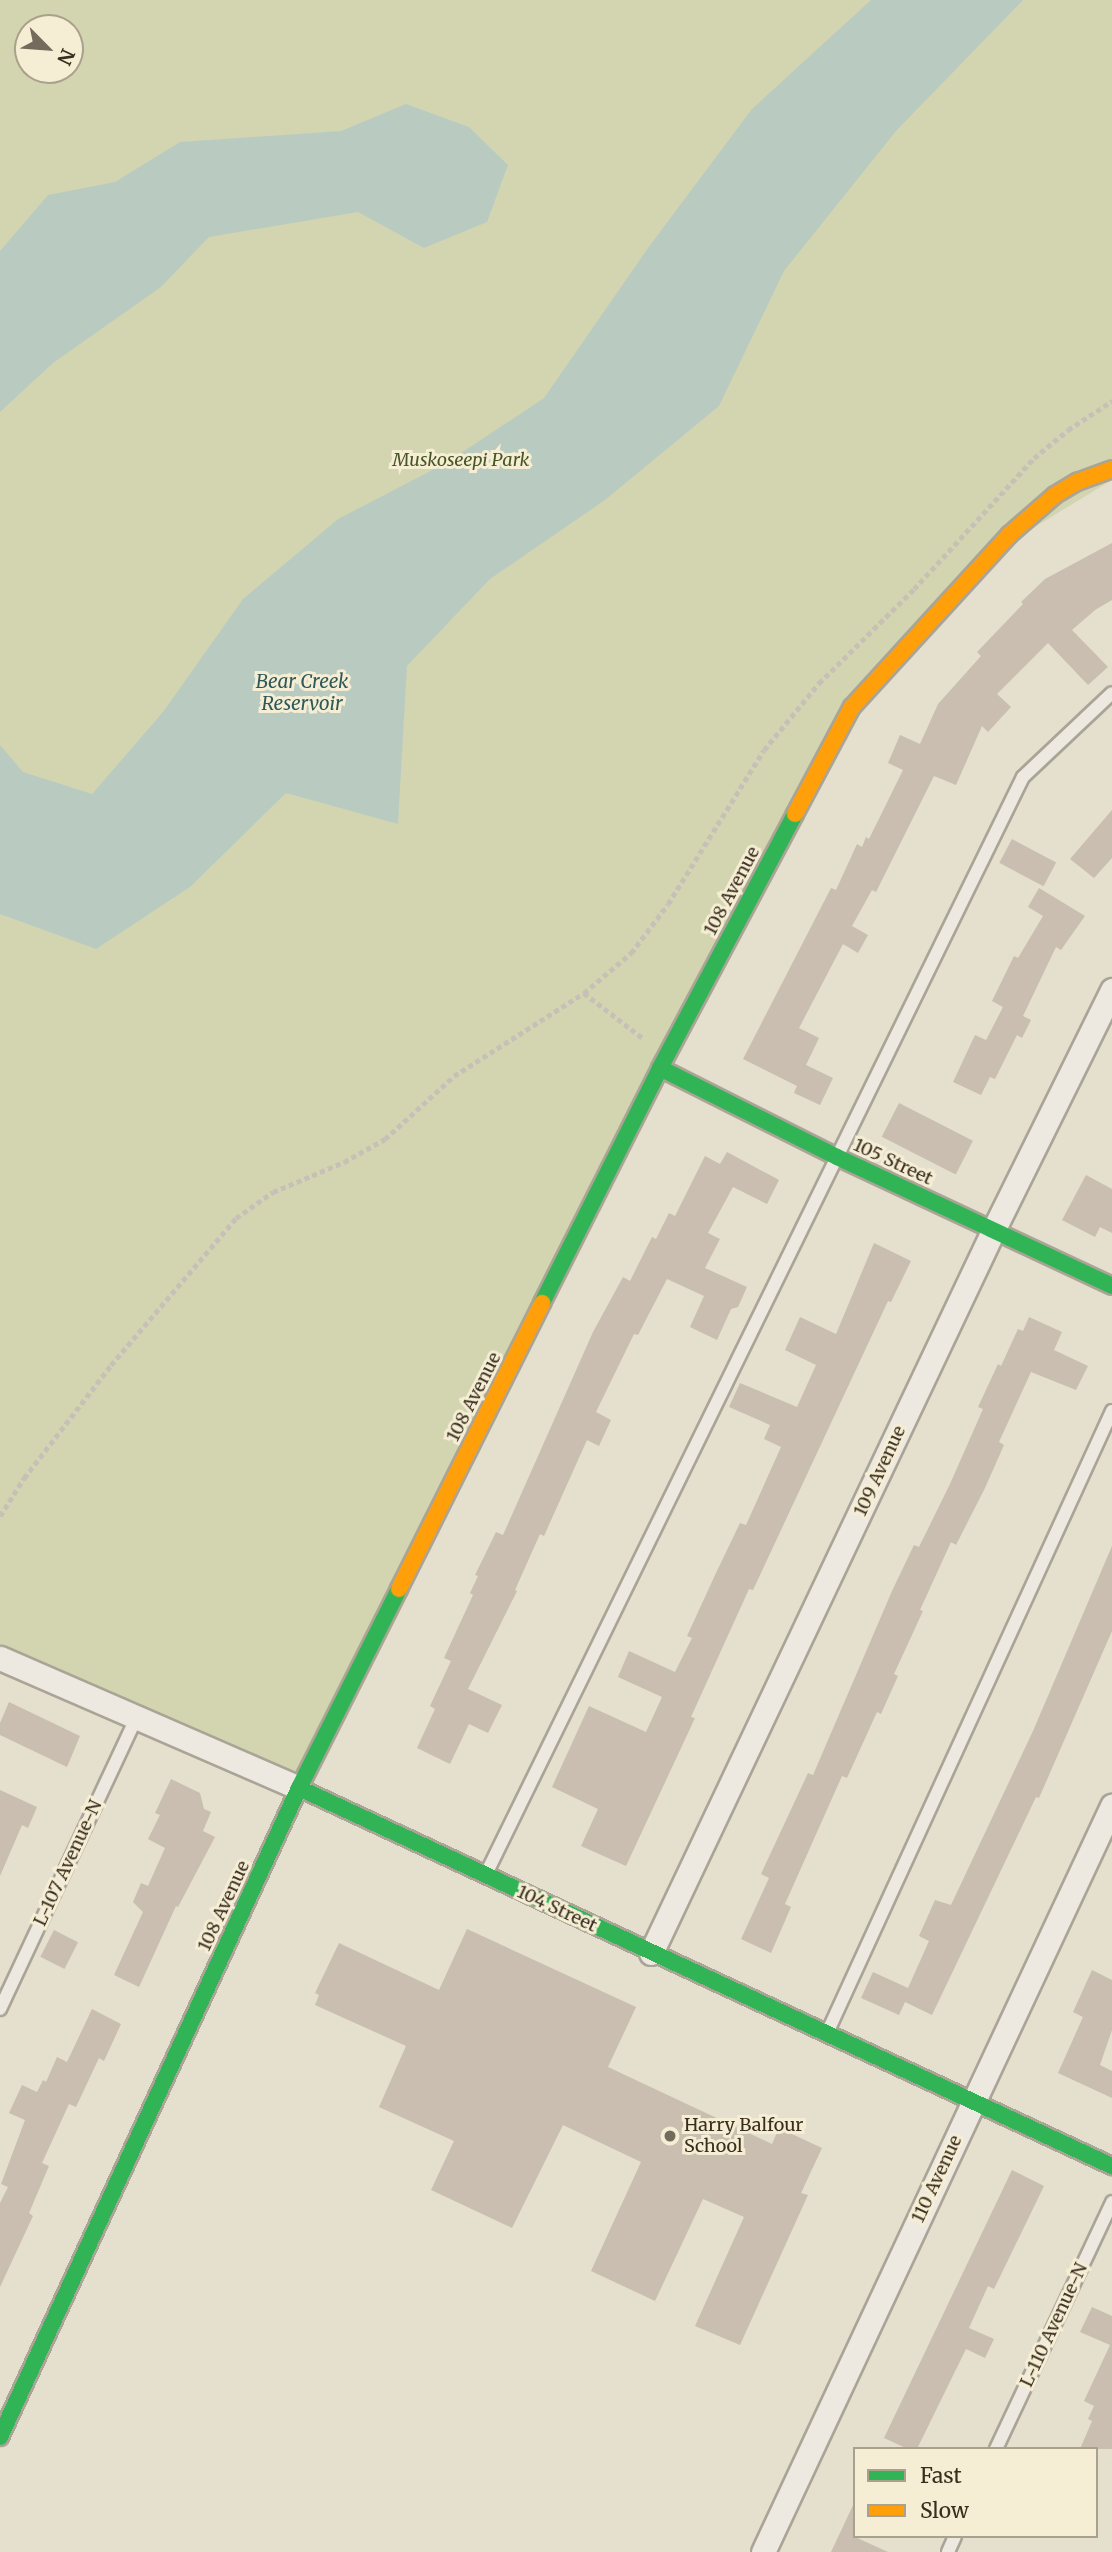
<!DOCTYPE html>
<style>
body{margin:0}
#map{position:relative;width:1112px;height:2552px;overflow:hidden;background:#e5dfce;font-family:Merriweather,serif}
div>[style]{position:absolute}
.green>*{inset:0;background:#d2d5b0}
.water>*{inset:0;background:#b9cbc1}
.building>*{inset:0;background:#c9beaf;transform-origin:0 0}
.path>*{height:4.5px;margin-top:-2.25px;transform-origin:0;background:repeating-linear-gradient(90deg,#c6c0b6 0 5px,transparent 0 8.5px)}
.roads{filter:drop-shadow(2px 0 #aaa497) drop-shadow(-2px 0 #aaa497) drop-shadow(0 2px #aaa497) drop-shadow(0 -2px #aaa497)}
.lane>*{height:12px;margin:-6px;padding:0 6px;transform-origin:6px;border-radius:6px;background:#ede9e0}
.street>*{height:23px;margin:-11.5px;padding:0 11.5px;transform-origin:11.5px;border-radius:11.5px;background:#ede9e0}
.fast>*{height:16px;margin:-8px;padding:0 8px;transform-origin:8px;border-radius:8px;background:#30b455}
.slow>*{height:16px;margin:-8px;padding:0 8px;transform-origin:8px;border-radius:8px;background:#ff9f0a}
.dots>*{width:19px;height:19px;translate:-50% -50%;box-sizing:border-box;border:4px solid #f6eed4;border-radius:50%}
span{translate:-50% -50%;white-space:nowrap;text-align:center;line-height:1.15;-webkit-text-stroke:6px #f6eed4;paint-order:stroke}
.park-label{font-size:18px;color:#475625;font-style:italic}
.street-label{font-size:18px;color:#392d1f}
.poi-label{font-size:18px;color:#392d1f}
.left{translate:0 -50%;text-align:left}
.water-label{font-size:19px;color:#2e5959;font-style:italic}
.legend{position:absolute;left:853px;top:2447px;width:245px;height:91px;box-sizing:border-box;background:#f6eed4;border:2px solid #aaa18c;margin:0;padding:9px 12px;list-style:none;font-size:21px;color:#392d1f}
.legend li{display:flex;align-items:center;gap:14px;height:35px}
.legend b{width:35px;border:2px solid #aaa18c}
.north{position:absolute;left:14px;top:14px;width:70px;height:70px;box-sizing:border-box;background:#f6eed4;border:2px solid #aaa18c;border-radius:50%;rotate:115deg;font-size:19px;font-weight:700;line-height:28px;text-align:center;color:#392d1f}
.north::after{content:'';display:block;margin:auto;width:24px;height:32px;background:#756b5c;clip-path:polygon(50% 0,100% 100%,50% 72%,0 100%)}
</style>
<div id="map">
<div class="green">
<div style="clip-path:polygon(evenodd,0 0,1112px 0,1112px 480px,1028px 531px,832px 731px,302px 1794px,0 1659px,0 0,28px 28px,70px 28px,70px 70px,28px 70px,28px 28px)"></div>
</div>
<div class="water">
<div style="clip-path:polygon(871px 0,1023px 0,896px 131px,784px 271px,719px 406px,605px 500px,490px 579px,407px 666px,398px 824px,286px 793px,190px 887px,96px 949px,0 914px,0 745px,23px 772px,92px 794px,163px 712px,243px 599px,338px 519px,446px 463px,544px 398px,648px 248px,752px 109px)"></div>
<div style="clip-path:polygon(406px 104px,469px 127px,508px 165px,487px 222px,424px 248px,358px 212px,209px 237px,161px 287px,53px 363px,0 412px,0 251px,48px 195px,115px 182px,180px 142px,341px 131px)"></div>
</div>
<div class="building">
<div style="clip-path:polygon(1112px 543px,1112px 600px,1095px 610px,1072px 630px,1108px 667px,1088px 685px,1048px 643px,997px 694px,1011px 707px,988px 732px,982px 726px,956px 785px,934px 776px,876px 892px,872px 890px,852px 926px,868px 935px,858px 953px,843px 944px,799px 1028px,819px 1038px,806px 1065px,833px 1078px,820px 1105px,794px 1093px,797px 1086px,743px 1059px,831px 888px,836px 890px,857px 844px,862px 847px,866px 837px,869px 839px,903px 770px,888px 763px,900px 735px,920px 744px,938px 704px,981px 656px,977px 652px,1023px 604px,1021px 602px,1045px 579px)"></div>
<div style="clip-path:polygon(1112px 810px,1112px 858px,1094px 878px,1070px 859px)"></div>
<div style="left:1012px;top:839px;width:50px;height:27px;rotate:28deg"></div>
<div style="clip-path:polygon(1039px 888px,1085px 916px,1061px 950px,1056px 947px,1023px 1016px,1031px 1020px,1022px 1038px,1017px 1035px,995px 1079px,990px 1077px,981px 1095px,953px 1082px,975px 1035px,986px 1040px,1003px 1007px,992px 1001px,1014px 956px,1018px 958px,1043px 916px,1028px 907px)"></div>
<div style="left:899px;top:1103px;width:83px;height:38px;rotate:27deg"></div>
<div style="clip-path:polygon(727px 1152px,779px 1180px,767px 1204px,733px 1187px,708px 1233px,720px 1239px,705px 1268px,747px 1287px,738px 1307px,731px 1309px,717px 1340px,690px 1327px,704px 1296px,667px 1279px,638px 1335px,634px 1334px,596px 1412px,611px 1420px,599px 1446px,587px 1440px,544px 1536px,540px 1534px,515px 1590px,517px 1591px,468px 1689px,502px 1705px,488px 1733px,469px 1724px,450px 1764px,417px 1748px,435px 1709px,430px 1706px,451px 1661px,444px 1658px,473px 1595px,470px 1593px,478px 1576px,475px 1575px,496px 1532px,503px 1535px,593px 1332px,623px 1277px,630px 1281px,652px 1237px,656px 1239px,669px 1213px,675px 1216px,705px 1156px,720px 1164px)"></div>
<div style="clip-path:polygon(1086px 1175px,1112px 1189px,1112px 1233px,1100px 1227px,1095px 1237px,1062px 1220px)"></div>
<div style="clip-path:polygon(874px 1243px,911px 1261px,891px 1302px,888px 1301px,753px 1590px,749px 1589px,691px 1717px,695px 1718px,626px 1866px,581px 1846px,598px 1809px,552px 1787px,589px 1706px,646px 1732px,662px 1697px,618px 1677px,629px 1651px,675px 1672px,692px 1638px,687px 1636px,716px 1573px,740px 1523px,746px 1525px,781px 1447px,764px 1439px,770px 1425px,729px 1407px,740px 1383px,797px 1407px,816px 1365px,785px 1350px,800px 1317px,836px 1334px)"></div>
<div style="clip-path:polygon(1029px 1317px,1062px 1332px,1054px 1350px,1088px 1366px,1076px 1390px,1031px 1372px,999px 1442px,1004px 1445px,985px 1488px,956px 1545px,951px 1542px,920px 1610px,923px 1611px,894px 1674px,898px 1676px,881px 1714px,877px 1712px,847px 1778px,842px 1776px,785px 1904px,791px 1907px,771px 1953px,741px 1939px,769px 1878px,761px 1874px,808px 1773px,813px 1775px,892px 1591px,914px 1545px,919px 1547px,950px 1484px,983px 1409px,978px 1407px,998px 1364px,1001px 1366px,1018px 1329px,1023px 1331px)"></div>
<div style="clip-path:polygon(1112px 1546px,1112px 1631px,1039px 1798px,1036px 1797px,932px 2015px,905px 2002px,899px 2015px,861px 1998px,873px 1972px,908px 1988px,929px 1941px,919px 1936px,935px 1900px,951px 1905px,1033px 1731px)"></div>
<div style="clip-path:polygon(9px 1702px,80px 1736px,67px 1767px,0 1735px,0 1723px)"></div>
<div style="clip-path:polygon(171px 1779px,200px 1793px,204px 1809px,211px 1812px,203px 1831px,215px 1837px,178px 1907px,176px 1906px,139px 1987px,114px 1975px,143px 1912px,133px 1902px,141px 1883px,148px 1886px,165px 1848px,148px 1839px,160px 1815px,155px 1813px)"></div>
<div style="clip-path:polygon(0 1790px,37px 1807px,28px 1828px,22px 1825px,0 1876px)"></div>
<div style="clip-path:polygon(467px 1929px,636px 2007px,608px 2067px,772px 2144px,779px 2128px,822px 2148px,801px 2193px,808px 2195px,740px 2345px,695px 2326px,744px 2217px,703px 2199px,655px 2301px,591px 2271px,641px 2162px,563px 2125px,512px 2228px,431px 2190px,454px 2141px,379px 2107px,406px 2046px,315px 2005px,319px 1995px,315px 1993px,339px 1943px,439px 1990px)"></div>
<div style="left:54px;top:1930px;width:27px;height:30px;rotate:27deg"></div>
<div style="clip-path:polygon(1092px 1970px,1112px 1980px,1112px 2030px,1100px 2065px,1112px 2071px,1112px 2098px,1058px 2073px,1083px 2017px,1073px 2012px)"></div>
<div style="clip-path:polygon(92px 2009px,121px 2024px,104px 2061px,99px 2058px,76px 2107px,69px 2104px,42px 2163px,49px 2166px,29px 2213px,33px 2216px,0 2287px,0 2203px,8px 2187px,1px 2184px,25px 2120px,9px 2113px,22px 2085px,37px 2092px,43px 2080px,46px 2082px,57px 2057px,67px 2062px)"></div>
<div style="clip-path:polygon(1012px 2170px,1044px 2186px,994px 2289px,988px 2286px,969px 2328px,994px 2339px,985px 2358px,966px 2349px,917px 2449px,908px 2449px,884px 2438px)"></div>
<div style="clip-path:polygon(1092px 2307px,1112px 2316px,1112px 2449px,1080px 2449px,1092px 2421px,1088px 2419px,1094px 2406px,1084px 2401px,1110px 2345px,1080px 2332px)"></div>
<div style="clip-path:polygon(855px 2501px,855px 2537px,888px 2552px,831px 2552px)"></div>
</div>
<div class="path">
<div style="left:584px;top:993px;width:76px;rotate:37.5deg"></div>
<div style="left:0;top:1516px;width:45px;rotate:-57.7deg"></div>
<div style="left:24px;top:1478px;width:143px;rotate:-52.4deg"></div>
<div style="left:111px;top:1365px;width:193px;rotate:-49.6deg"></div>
<div style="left:236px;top:1218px;width:45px;rotate:-35.1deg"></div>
<div style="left:273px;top:1192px;width:77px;rotate:-22.9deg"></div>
<div style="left:344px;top:1162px;width:47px;rotate:-29.3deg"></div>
<div style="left:385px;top:1139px;width:93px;rotate:-42.4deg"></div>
<div style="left:454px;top:1076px;width:154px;rotate:-32.6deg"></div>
<div style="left:584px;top:993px;width:62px;rotate:-40.4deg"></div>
<div style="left:631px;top:953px;width:61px;rotate:-52.9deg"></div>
<div style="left:668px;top:904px;width:181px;rotate:-58.1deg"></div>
<div style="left:764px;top:750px;width:87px;rotate:-50.6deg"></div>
<div style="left:819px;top:683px;width:134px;rotate:-44.7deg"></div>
<div style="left:914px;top:589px;width:178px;rotate:-47.5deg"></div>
<div style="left:1034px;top:458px;width:44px;rotate:-39.5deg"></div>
<div style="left:1068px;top:430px;width:53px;rotate:-33.4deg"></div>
</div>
<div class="roads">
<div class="lane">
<div style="left:486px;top:1874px;width:1221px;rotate:-63.92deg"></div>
<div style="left:1023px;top:777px;width:122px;rotate:-43.3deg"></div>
<div style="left:0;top:2009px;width:323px;rotate:-64.9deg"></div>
<div style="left:828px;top:2031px;width:682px;rotate:-65.39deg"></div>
<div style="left:996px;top:2449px;width:273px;rotate:-64.8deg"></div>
<div style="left:948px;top:2552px;width:17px;rotate:-66deg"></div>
</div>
<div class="street">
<div style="left:0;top:1658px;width:326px;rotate:23.5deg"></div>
<div style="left:651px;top:1953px;width:799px;rotate:-64.65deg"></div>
<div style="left:993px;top:1231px;width:269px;rotate:-63.7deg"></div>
<div style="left:763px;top:2552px;width:824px;rotate:-64.93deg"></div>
</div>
<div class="fast">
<div style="left:660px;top:1068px;width:198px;rotate:26.7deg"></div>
<div style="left:837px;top:1157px;width:304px;rotate:25.1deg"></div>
<div style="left:542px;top:1303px;width:263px;rotate:-63.3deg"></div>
<div style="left:660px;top:1068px;width:288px;rotate:-62deg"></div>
<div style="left:299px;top:1788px;width:897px;rotate:24.94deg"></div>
<div style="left:0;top:2437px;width:715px;rotate:-65.26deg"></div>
<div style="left:299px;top:1788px;width:223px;rotate:-63.3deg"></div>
</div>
<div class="slow">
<div style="left:795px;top:814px;width:121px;rotate:-62deg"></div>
<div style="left:852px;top:707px;width:233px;rotate:-47.6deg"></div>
<div style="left:1009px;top:535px;width:61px;rotate:-41deg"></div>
<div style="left:1055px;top:495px;width:26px;rotate:-31deg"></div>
<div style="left:1077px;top:482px;width:37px;rotate:-20deg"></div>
<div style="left:399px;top:1589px;width:320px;rotate:-63.4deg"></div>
</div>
</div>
<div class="dots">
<div style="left:670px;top:2136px;background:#756b5c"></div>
</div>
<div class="park-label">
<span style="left:461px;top:460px">Muskoseepi Park</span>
</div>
<div class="street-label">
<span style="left:732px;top:891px;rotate:-62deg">108 Avenue</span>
<span style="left:893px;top:1162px;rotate:25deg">105 Street</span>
<span style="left:474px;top:1397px;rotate:-63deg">108 Avenue</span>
<span style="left:880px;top:1471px;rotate:-65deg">109 Avenue</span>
<span style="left:68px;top:1863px;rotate:-65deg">L-107 Avenue-N</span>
<span style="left:224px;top:1906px;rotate:-65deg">108 Avenue</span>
<span style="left:557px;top:1909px;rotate:25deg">104 Street</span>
<span style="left:937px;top:2179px;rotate:-65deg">110 Avenue</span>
<span style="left:1054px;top:2325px;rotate:-65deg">L-110 Avenue-N</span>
</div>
<div class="poi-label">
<span class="left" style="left:684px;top:2136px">Harry Balfour<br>School</span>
</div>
<div class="water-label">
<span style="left:302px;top:693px">Bear Creek<br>Reservoir</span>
</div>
<ul class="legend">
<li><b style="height:9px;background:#30b455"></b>Fast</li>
<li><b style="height:9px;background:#ff9f0a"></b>Slow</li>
</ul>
<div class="north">N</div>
</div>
